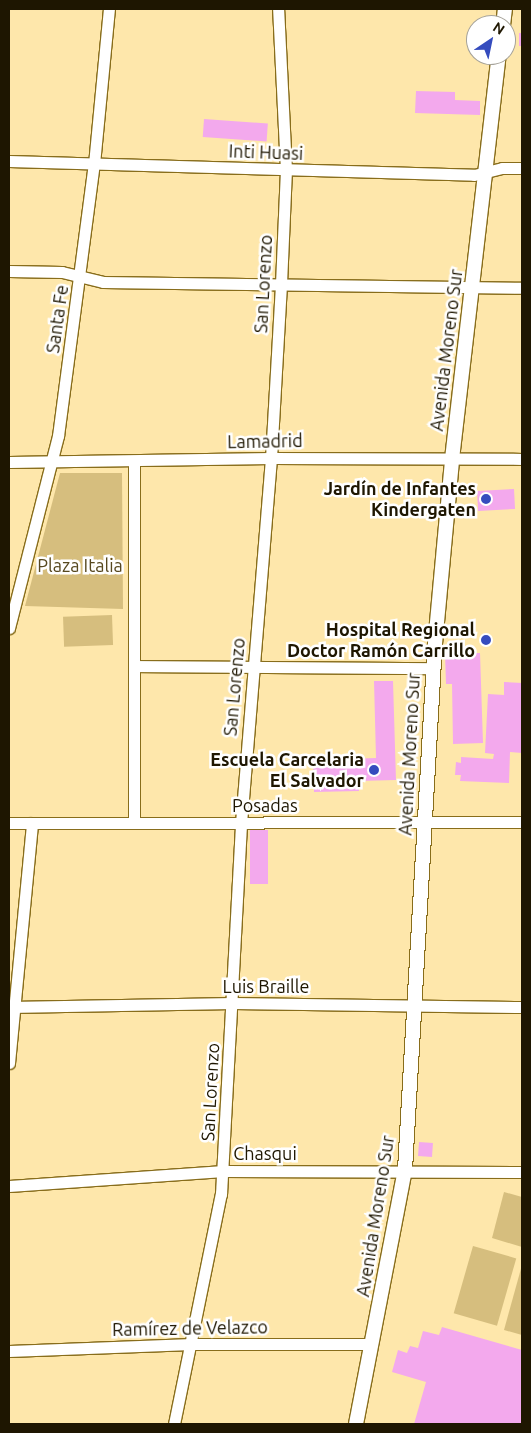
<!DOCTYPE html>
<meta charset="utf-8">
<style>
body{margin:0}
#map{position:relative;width:531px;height:1433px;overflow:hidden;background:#fee7ab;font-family:Ubuntu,sans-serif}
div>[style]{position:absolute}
.green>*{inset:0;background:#d6be7e;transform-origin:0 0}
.building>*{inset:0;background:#f3a9ed;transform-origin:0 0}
.roads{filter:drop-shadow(1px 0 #886d1b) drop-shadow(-1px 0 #886d1b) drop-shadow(0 1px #886d1b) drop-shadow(0 -1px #886d1b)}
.minor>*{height:11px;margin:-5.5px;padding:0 5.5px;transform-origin:5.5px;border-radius:5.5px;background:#fff}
.tertiary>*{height:14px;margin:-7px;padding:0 7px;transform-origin:7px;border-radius:7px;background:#fff}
.dots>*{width:14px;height:14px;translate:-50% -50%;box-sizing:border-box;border:2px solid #fff;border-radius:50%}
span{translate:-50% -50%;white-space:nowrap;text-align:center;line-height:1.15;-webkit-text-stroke:5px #fff;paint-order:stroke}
.street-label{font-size:18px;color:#1e1601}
.poi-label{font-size:18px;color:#1e1601;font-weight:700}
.right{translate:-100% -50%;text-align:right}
.park-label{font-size:18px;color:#57481f}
.frame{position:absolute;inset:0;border:10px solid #1e1601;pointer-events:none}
.north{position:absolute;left:466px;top:15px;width:50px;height:50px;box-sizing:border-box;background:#fff;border:1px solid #a5a299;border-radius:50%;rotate:34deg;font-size:14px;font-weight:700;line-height:20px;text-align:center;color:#1e1601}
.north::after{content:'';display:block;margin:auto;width:18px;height:22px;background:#354cbe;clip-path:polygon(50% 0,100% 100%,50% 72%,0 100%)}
</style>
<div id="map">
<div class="green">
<div style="clip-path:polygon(60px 473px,122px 473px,123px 609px,25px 606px)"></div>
<div style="left:112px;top:615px;width:30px;height:49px;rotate:88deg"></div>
<div style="clip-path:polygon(504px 1192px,522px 1197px,522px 1247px,492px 1238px)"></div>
<div style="left:473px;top:1246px;width:45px;height:70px;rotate:16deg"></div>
<div style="clip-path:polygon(522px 1265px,522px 1335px,504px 1330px)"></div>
</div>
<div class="building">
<div style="left:519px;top:33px;width:3px;height:13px"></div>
<div style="clip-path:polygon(416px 91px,455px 92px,455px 100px,480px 101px,480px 115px,415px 113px)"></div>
<div style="left:204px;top:119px;width:64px;height:18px;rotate:4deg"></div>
<div style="left:514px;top:489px;width:20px;height:37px;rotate:87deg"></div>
<div style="clip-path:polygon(445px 653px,480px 653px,483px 743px,453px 744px,452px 684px,446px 684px)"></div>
<div style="clip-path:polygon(374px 681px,393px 681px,396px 780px,358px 781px,359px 791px,314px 792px,313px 760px,376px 758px)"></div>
<div style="clip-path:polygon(504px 682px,522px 683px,522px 753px,510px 752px,509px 783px,460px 781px,461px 775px,455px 775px,456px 762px,461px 763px,461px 757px,493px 759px,494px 754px,485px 753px,488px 694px,504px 695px)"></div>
<div style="left:250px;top:830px;width:18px;height:54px"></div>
<div style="left:419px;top:1142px;width:14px;height:14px;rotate:4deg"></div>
<div style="clip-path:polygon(442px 1327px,522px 1350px,522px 1424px,414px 1424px,426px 1382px,392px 1372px,398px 1350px,407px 1353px,410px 1346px,418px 1348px,423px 1331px,439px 1335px)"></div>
</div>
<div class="roads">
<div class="minor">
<div style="left:9px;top:161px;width:465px;rotate:1.7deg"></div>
<div style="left:474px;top:175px;width:29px;rotate:-14deg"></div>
<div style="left:502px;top:168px;width:20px"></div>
<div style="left:9px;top:271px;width:53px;rotate:1.1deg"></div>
<div style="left:62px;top:272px;width:42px;rotate:13.7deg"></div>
<div style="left:103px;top:282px;width:419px;rotate:0.8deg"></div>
<div style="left:9px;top:462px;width:262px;rotate:-0.9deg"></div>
<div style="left:271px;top:458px;width:251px;rotate:0.2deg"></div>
<div style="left:9px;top:628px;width:198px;rotate:-75.7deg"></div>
<div style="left:58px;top:436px;width:274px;rotate:-82.5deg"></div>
<div style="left:94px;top:164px;width:156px;rotate:-84.5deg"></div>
<div style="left:134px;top:666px;width:299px;rotate:0.4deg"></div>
<div style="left:9px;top:823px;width:513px;rotate:-0.11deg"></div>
<div style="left:134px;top:823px;width:362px;rotate:-90deg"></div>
<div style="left:9px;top:1007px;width:224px;rotate:-1deg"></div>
<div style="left:233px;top:1003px;width:289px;rotate:0.8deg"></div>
<div style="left:9px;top:1063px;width:241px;rotate:-84.5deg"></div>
<div style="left:9px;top:1186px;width:215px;rotate:-4deg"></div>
<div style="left:223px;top:1171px;width:299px;rotate:0.2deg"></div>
<div style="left:9px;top:1351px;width:183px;rotate:-2.2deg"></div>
<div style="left:192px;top:1344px;width:180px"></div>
<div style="left:174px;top:1424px;width:235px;rotate:-78.5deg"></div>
<div style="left:221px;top:1194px;width:372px;rotate:-86.9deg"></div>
<div style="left:241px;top:823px;width:366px;rotate:-85.3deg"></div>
<div style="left:271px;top:458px;width:174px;rotate:-86.7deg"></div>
<div style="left:281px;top:284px;width:114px;rotate:-87.5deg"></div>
<div style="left:286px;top:170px;width:161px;rotate:-92.8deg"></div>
</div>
<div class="tertiary">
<div style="left:503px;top:25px;width:16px;rotate:-83deg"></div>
<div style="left:356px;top:1424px;width:259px;rotate:-79.1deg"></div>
<div style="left:405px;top:1170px;width:527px;rotate:-86.74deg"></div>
<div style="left:435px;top:644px;width:186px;rotate:-84.7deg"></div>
<div style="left:452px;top:459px;width:407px;rotate:-83.4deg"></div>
</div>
</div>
<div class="dots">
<div style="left:486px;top:499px;background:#354cbe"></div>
<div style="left:486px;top:640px;background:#354cbe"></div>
<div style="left:374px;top:770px;background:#354cbe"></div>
</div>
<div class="street-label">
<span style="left:266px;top:152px;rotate:2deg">Inti Huasi</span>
<span style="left:263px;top:284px;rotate:-87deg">San Lorenzo</span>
<span style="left:57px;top:319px;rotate:-82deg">Santa Fe</span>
<span style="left:446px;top:350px;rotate:-83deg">Avenida Moreno Sur</span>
<span style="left:265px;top:441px;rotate:-1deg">Lamadrid</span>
<span style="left:234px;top:687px;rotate:-85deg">San Lorenzo</span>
<span style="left:409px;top:754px;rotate:-87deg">Avenida Moreno Sur</span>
<span style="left:265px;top:805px">Posadas</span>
<span style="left:266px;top:986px">Luis Braille</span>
<span style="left:210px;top:1092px;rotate:-87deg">San Lorenzo</span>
<span style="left:265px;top:1153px">Chasqui</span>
<span style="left:375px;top:1216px;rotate:-81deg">Avenida Moreno Sur</span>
<span style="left:190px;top:1328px;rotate:-1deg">Ramírez de Velazco</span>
</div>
<div class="poi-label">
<span class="right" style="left:476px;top:499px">Jardín de Infantes<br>Kindergaten</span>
<span class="right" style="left:475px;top:640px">Hospital Regional<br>Doctor Ramón Carrillo</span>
<span class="right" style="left:364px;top:770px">Escuela Carcelaria<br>El Salvador</span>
</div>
<div class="park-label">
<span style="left:80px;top:565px">Plaza Italia</span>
</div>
<div class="frame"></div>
<div class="north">N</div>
</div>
